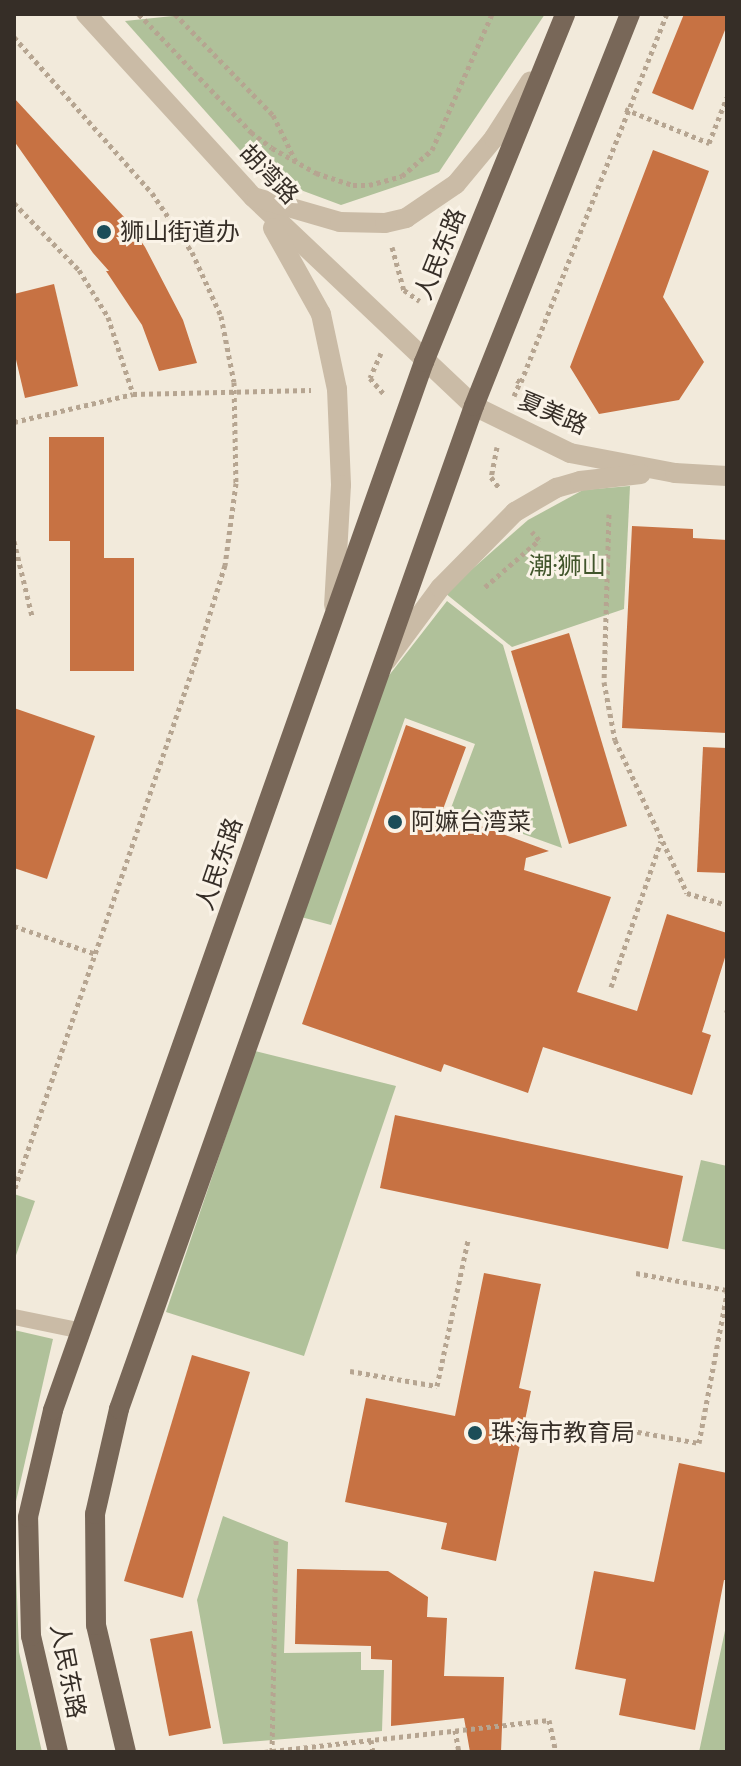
<!DOCTYPE html>
<meta charset="utf-8">
<style>
body{margin:0}
#map{position:relative;width:741px;height:1766px;overflow:hidden;background:#f2eadb;font-family:Poppins,"Noto Sans SC",sans-serif}
div>[style]{position:absolute}
[style*='--x']{left:calc(var(--x)*1px);top:calc(var(--y)*1px);width:calc(var(--w)*1px);rotate:calc(var(--a)*1deg)}
.green>*{inset:0;background:#b0c19a}
.building>*{inset:0;background:#c77243}
.path>*{height:5px;margin-top:-2.5px;transform-origin:0;background:repeating-linear-gradient(90deg,#b6a591 0 4px,transparent 0 8px)}
.service>*{height:16px;margin:-8px;padding:0 8px;transform-origin:8px;border-radius:8px;background:#cabba6}
.tertiary>*{height:20px;margin:-10px;padding:0 10px;transform-origin:10px;border-radius:10px;background:#cabba6}
.primary>*{height:20px;margin:-10px;padding:0 10px;transform-origin:10px;border-radius:10px;background:#786758}
.dots>*{width:22px;height:22px;translate:-50% -50%;box-sizing:border-box;border:4px solid #faf3e7;border-radius:50%}
span{translate:-50% -50%;white-space:nowrap;text-align:center;line-height:1.15;-webkit-text-stroke:6px #faf3e7;paint-order:stroke}
.street-label{font-size:24px;color:#362e27}
.poi-label{font-size:24px;color:#362e27}
.left{translate:0 -50%;text-align:left}
.park-label{font-size:24px;color:#41552b}
.frame{position:absolute;inset:0;border:16px solid #362e27;pointer-events:none}
</style>
<div id="map">
<div class="green">
<div style="clip-path:polygon(192px 14px,545px 14px,439px 172px,341px 205px,263px 176px,125px 21px)"></div>
<div style="clip-path:polygon(630px 486px,624px 609px,512px 647px,445px 593px,528px 520px,583px 490px)"></div>
<div style="clip-path:polygon(447px 601px,503px 645px,562px 848px,451px 808px,475px 744px,405px 718px,331px 925px,301px 917px,387px 678px)"></div>
<div style="clip-path:polygon(255px 1051px,396px 1086px,304px 1356px,166px 1312px)"></div>
<div style="clip-path:polygon(701px 1160px,727px 1166px,727px 1250px,682px 1241px)"></div>
<div style="clip-path:polygon(14px 1194px,35px 1201px,14px 1261px)"></div>
<div style="clip-path:polygon(14px 1330px,53px 1339px,14px 1510px)"></div>
<div style="clip-path:polygon(14px 1513px,19px 1652px,42px 1752px,14px 1752px)"></div>
<div style="clip-path:polygon(223px 1516px,288px 1542px,284px 1653px,361px 1652px,361px 1670px,384px 1670px,382px 1731px,223px 1744px,197px 1600px)"></div>
<div style="clip-path:polygon(726px 1626px,727px 1752px,699px 1752px)"></div>
</div>
<div class="building">
<div style="clip-path:polygon(684px 14px,727px 14px,727px 25px,693px 110px,652px 93px)"></div>
<div style="clip-path:polygon(14px 98px,125px 218px,145px 247px,183px 320px,197px 363px,159px 371px,142px 325px,106px 271px,109px 271px,93px 253px,14px 141px)"></div>
<div style="clip-path:polygon(653px 150px,709px 171px,663px 297px,704px 362px,679px 400px,599px 414px,570px 367px)"></div>
<div style="clip-path:polygon(54px 284px,78px 386px,25px 398px,14px 351px,14px 294px)"></div>
<div style="clip-path:polygon(49px 437px,104px 437px,104px 558px,134px 558px,134px 671px,70px 671px,70px 541px,49px 541px)"></div>
<div style="clip-path:polygon(632px 526px,693px 529px,693px 538px,727px 540px,727px 733px,622px 728px)"></div>
<div style="clip-path:polygon(569px 633px,627px 826px,569px 844px,511px 651px)"></div>
<div style="clip-path:polygon(14px 708px,95px 736px,47px 879px,14px 868px)"></div>
<div style="clip-path:polygon(406px 725px,466px 747px,442px 812px,549px 851px,526px 858px,524px 870px,611px 897px,577px 992px,637px 1011px,667px 914px,727px 933px,727px 951px,702px 1032px,711px 1035px,692px 1095px,543px 1047px,528px 1093px,444px 1064px,441px 1072px,302px 1024px)"></div>
<div style="clip-path:polygon(703px 747px,727px 748px,727px 873px,697px 872px)"></div>
<div style="clip-path:polygon(395px 1115px,683px 1176px,668px 1249px,380px 1188px)"></div>
<div style="clip-path:polygon(484px 1273px,541px 1284px,519px 1388px,531px 1391px,496px 1561px,441px 1549px,447px 1523px,345px 1502px,366px 1398px,455px 1416px)"></div>
<div style="clip-path:polygon(192px 1355px,250px 1372px,183px 1598px,124px 1581px)"></div>
<div style="clip-path:polygon(679px 1463px,727px 1473px,727px 1580px,724px 1580px,695px 1730px,619px 1715px,626px 1679px,575px 1669px,594px 1571px,654px 1582px)"></div>
<div style="clip-path:polygon(297px 1569px,388px 1571px,428px 1597px,427px 1617px,447px 1618px,444px 1676px,504px 1677px,501px 1752px,470px 1752px,464px 1718px,391px 1726px,392px 1660px,371px 1659px,371px 1646px,295px 1644px)"></div>
<div style="clip-path:polygon(192px 1631px,211px 1728px,169px 1736px,150px 1639px)"></div>
</div>
<div class="path">
<div style="--x:139;--y:14;--w:163;--a:46.5"></div>
<div style="--x:251;--y:132;--w:26;--a:37"></div>
<div style="--x:272;--y:148;--w:51;--a:29.6"></div>
<div style="--x:316;--y:173;--w:39;--a:18"></div>
<div style="--x:353;--y:185;--w:16;--a:0"></div>
<div style="--x:369;--y:185;--w:34;--a:-15"></div>
<div style="--x:402;--y:176;--w:40;--a:-41"></div>
<div style="--x:432;--y:150;--w:149;--a:-66.2"></div>
<div style="--x:175;--y:14;--w:141;--a:45.9"></div>
<div style="--x:273;--y:115;--w:52;--a:63.9"></div>
<div style="--x:14;--y:37;--w:208;--a:48.5"></div>
<div style="--x:152;--y:193;--w:71;--a:55.9"></div>
<div style="--x:192;--y:252;--w:70;--a:65.6"></div>
<div style="--x:221;--y:316;--w:67;--a:78.9"></div>
<div style="--x:234;--y:382;--w:101;--a:88.9"></div>
<div style="--x:236;--y:483;--w:83;--a:97.6"></div>
<div style="--x:225;--y:565;--w:102;--a:107.2"></div>
<div style="--x:195;--y:662;--w:559;--a:108.89"></div>
<div style="--x:625;--y:109;--w:91;--a:22"></div>
<div style="--x:709;--y:143;--w:49;--a:-68.6"></div>
<div style="--x:14;--y:203;--w:93;--a:45.9"></div>
<div style="--x:79;--y:270;--w:55;--a:58.3"></div>
<div style="--x:108;--y:317;--w:81;--a:72"></div>
<div style="--x:392;--y:247;--w:46;--a:74.7"></div>
<div style="--x:404;--y:290;--w:19;--a:35"></div>
<div style="--x:381;--y:353;--w:27;--a:114"></div>
<div style="--x:370;--y:378;--w:23;--a:49"></div>
<div style="--x:521;--y:382;--w:396;--a:-68.4"></div>
<div style="--x:514;--y:396;--w:15;--a:-67"></div>
<div style="--x:520;--y:382;--w:7;--a:-146"></div>
<div style="--x:14;--y:422;--w:122;--a:-13.2"></div>
<div style="--x:133;--y:394;--w:178;--a:-1.3"></div>
<div style="--x:497;--y:447;--w:31;--a:101"></div>
<div style="--x:491;--y:477;--w:15;--a:53"></div>
<div style="--x:609;--y:514;--w:168;--a:91.7"></div>
<div style="--x:604;--y:682;--w:59;--a:79.3"></div>
<div style="--x:615;--y:740;--w:169;--a:64.8"></div>
<div style="--x:687;--y:893;--w:42;--a:16.7"></div>
<div style="--x:14;--y:541;--w:77;--a:76.5"></div>
<div style="--x:485;--y:587;--w:72;--a:-41"></div>
<div style="--x:539;--y:540;--w:11;--a:-131"></div>
<div style="--x:14;--y:926;--w:87;--a:18.9"></div>
<div style="--x:611;--y:987;--w:154;--a:-71.1"></div>
<div style="--x:727;--y:1010;--w:2;--a:90"></div>
<div style="--x:636;--y:1273;--w:93;--a:10.6"></div>
<div style="--x:350;--y:1371;--w:88;--a:9.8"></div>
<div style="--x:437;--y:1386;--w:149;--a:-78"></div>
<div style="--x:606;--y:1426;--w:95;--a:10.4"></div>
<div style="--x:699;--y:1443;--w:153;--a:-79.4"></div>
<div style="--x:455;--y:1730;--w:22;--a:80"></div>
<div style="--x:371;--y:1740;--w:12;--a:81"></div>
<div style="--x:264;--y:1752;--w:287;--a:-6.4"></div>
<div style="--x:549;--y:1720;--w:33;--a:78"></div>
<div style="--x:272;--y:1752;--w:215;--a:-88.9"></div>
</div>
<div class="service">
<div style="--x:14;--y:1317;--w:69;--a:11.6"></div>
</div>
<div class="tertiary">
<div style="--x:86;--y:14;--w:248;--a:47.6"></div>
<div style="--x:253;--y:197;--w:304;--a:43.4"></div>
<div style="--x:474;--y:406;--w:107;--a:26.1"></div>
<div style="--x:570;--y:453;--w:107;--a:10.8"></div>
<div style="--x:675;--y:473;--w:52;--a:3.3"></div>
<div style="--x:257;--y:198;--w:86;--a:16.1"></div>
<div style="--x:340;--y:222;--w:45;--a:1.3"></div>
<div style="--x:385;--y:223;--w:22;--a:-13"></div>
<div style="--x:406;--y:218;--w:60;--a:-34.2"></div>
<div style="--x:456;--y:184;--w:60;--a:-50.4"></div>
<div style="--x:494;--y:138;--w:67;--a:-57.3"></div>
<div style="--x:273;--y:228;--w:98;--a:60.8"></div>
<div style="--x:321;--y:314;--w:77;--a:78"></div>
<div style="--x:337;--y:389;--w:96;--a:87.6"></div>
<div style="--x:341;--y:485;--w:120;--a:93.3"></div>
<div style="--x:386;--y:661;--w:91;--a:-53.5"></div>
<div style="--x:440;--y:588;--w:107;--a:-45.4"></div>
<div style="--x:515;--y:512;--w:48;--a:-30.3"></div>
<div style="--x:556;--y:488;--w:25;--a:-16"></div>
<div style="--x:580;--y:481;--w:61;--a:-6.5"></div>
</div>
<div class="primary">
<div style="--x:58;--y:1752;--w:119;--a:-103.1"></div>
<div style="--x:31;--y:1636;--w:119;--a:-91.4"></div>
<div style="--x:28;--y:1517;--w:110;--a:-76.8"></div>
<div style="--x:53;--y:1410;--w:1112;--a:-70.51"></div>
<div style="--x:424;--y:362;--w:375;--a:-67.9"></div>
<div style="--x:126;--y:1752;--w:130;--a:-103.3"></div>
<div style="--x:96;--y:1625;--w:111;--a:-90.5"></div>
<div style="--x:95;--y:1514;--w:108;--a:-77.1"></div>
<div style="--x:119;--y:1409;--w:1064;--a:-70.51"></div>
<div style="--x:474;--y:406;--w:422;--a:-68.3"></div>
</div>
<div class="dots">
<div style="left:104px;top:232px;background:#1c4d58"></div>
<div style="left:395px;top:822px;background:#1c4d58"></div>
<div style="left:475px;top:1433px;background:#1c4d58"></div>
</div>
<div class="street-label">
<span style="left:269px;top:174px;rotate:46deg">胡湾路</span>
<span style="left:440px;top:254px;rotate:-68deg">人民东路</span>
<span style="left:553px;top:413px;rotate:23deg">夏美路</span>
<span style="left:219px;top:864px;rotate:-71deg">人民东路</span>
<span style="left:68px;top:1671px;rotate:79deg">人民东路</span>
</div>
<div class="poi-label">
<span class="left" style="left:120px;top:232px">狮山街道办</span>
<span class="left" style="left:411px;top:822px">阿嫲台湾菜</span>
<span class="left" style="left:491px;top:1433px">珠海市教育局</span>
</div>
<div class="park-label">
<span style="left:567px;top:566px">潮·狮山</span>
</div>
<div class="frame"></div>
</div>
